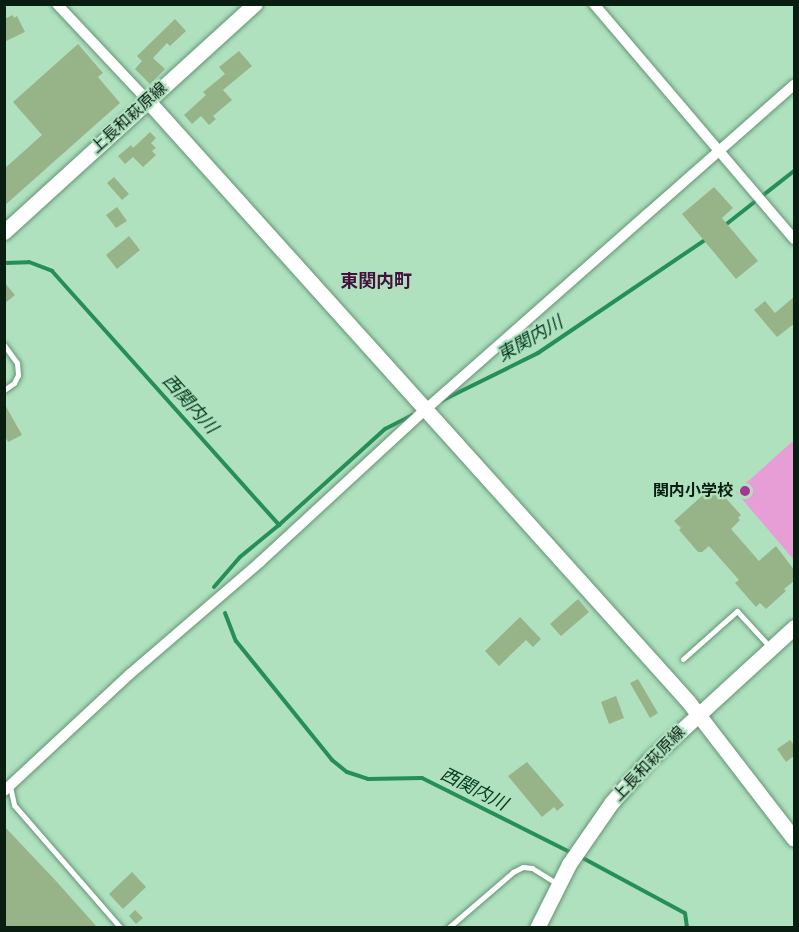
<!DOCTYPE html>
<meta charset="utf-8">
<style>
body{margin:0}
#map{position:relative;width:799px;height:932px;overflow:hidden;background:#afe1bf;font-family:Roboto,"Noto Sans JP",sans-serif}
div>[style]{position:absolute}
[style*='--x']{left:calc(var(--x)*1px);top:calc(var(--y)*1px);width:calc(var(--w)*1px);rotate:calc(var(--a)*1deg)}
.green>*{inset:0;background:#e79ed7}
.stream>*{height:4px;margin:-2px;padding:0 2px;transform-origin:2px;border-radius:2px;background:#268f57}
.building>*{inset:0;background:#97b488}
.roads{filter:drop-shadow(0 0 2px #649373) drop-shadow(0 0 2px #649373)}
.lane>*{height:5px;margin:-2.5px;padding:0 2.5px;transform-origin:2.5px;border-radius:2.5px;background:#fff}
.street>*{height:10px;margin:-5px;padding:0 5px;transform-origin:5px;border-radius:5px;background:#fff}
.secondary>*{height:15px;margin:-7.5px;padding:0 7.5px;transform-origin:7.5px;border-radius:7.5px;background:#fff}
.dots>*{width:16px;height:16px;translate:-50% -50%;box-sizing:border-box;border:3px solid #afe1bf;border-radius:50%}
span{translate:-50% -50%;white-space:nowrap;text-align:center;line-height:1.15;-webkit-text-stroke:4.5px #afe1bf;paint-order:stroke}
.street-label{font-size:16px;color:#0a1d11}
.poi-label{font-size:16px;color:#0a1d11;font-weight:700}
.right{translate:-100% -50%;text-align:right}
.neighbourhood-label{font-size:18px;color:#45103d;font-weight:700}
.water-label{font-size:18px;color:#00381b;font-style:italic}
.frame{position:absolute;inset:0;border:6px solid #0a1d11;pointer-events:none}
</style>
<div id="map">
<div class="green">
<div style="clip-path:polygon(794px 440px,794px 560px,736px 492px)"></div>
</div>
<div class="stream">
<div style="--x:724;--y:226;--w:89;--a:-38.2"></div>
<div style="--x:4;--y:263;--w:25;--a:-2"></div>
<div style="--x:29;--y:262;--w:25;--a:21"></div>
<div style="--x:52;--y:271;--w:341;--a:48.2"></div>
<div style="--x:441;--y:401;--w:108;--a:-26.3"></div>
<div style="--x:538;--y:353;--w:205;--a:-34.1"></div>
<div style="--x:214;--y:587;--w:40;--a:-49"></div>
<div style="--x:240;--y:557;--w:50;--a:-39.4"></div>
<div style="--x:279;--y:525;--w:143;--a:-42.2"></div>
<div style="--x:385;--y:429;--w:31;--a:-27"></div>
<div style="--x:225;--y:613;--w:30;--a:69"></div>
<div style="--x:236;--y:641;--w:153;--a:51.1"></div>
<div style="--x:332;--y:760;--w:19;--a:39"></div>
<div style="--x:347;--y:772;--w:22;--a:18"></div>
<div style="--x:368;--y:779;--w:54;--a:-1.1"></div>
<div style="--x:422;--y:778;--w:168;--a:26.6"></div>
<div style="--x:579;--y:856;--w:120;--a:28.3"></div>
<div style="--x:685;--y:913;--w:15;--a:82"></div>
</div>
<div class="building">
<div style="clip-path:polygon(13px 15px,14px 18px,17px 16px,25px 32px,4px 42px,4px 19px)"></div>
<div style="clip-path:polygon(175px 19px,186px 31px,170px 46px,167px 43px,153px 58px,165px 69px,150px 84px,135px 69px,142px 61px,137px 56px)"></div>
<div style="clip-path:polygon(78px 44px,103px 73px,98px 77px,120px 103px,4px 206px,4px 169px,42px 135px,13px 102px)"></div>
<div style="clip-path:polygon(239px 51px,252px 66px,223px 90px,232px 100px,213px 116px,216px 119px,209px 125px,201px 116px,192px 124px,184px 115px,206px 95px,203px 92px,225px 74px,219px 67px)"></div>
<div style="clip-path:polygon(150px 132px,156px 138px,151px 143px,156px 148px,152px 151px,156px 155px,143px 167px,133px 157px,125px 164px,118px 156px,131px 145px,133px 148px)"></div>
<div style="clip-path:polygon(114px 177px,129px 194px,122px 200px,107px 183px)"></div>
<div style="clip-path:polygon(714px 187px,733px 208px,722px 218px,758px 261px,736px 279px,682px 214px)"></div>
<div style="clip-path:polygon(117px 207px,127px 221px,116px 228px,106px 215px)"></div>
<div style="clip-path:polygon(129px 236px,140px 250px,117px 269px,106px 255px)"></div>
<div style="clip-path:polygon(4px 282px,15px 295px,4px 304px)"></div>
<div style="clip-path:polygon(795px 296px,795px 323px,777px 337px,754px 310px,765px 301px,775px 313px)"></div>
<div style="clip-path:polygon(4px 403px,22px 435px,8px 442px,4px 435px)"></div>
<div style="clip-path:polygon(714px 485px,741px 515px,738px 518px,740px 520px,731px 529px,759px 561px,776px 546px,795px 571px,795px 580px,784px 589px,786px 591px,766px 609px,760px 603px,756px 607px,735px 583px,739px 580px,709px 546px,702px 552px,698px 552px,679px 530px,681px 528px,674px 521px)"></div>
<div style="clip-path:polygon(578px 599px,589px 612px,561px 636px,550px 624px)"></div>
<div style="clip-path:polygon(520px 617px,541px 639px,533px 647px,526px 640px,499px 666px,485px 651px)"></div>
<div style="clip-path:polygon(638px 679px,658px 713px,650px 718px,630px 683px)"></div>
<div style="clip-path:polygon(616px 696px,624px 718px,609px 724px,601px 702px)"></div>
<div style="clip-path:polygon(790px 740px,795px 746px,795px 755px,786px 762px,777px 749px)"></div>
<div style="clip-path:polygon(527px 762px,564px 805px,557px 811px,554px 807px,542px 817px,508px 776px)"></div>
<div style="clip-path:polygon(4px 826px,56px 881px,97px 927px,4px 927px)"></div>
<div style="clip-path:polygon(132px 872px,146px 887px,123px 909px,109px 894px)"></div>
<div style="clip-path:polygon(135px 910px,143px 918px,136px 924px,129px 916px)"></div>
</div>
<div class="roads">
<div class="lane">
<div style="--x:4;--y:345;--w:22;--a:54"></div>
<div style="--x:17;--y:363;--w:12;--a:85"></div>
<div style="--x:18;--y:375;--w:9;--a:117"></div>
<div style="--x:14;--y:383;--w:12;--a:145"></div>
<div style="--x:683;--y:659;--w:72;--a:-41.6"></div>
<div style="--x:737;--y:611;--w:49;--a:47.5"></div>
<div style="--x:10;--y:786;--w:19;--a:78"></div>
<div style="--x:14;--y:805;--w:163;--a:49"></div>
<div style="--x:448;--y:928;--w:86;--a:-40.7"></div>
<div style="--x:513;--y:872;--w:11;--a:-27"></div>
<div style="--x:523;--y:867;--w:9;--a:6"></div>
<div style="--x:532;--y:868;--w:31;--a:32"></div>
</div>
<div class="street">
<div style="--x:57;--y:4;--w:133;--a:46.8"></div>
<div style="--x:594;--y:4;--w:309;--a:49.6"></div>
<div style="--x:4;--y:791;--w:172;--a:-42.9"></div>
<div style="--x:130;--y:674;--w:172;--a:-40.7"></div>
<div style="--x:260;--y:562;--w:224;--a:-42.7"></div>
<div style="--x:425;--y:410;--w:492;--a:-41.4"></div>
</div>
<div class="secondary">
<div style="--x:148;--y:101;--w:806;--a:48.02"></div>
<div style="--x:687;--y:700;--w:175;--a:52.4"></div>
<div style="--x:4;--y:232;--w:339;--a:-42.3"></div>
<div style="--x:537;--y:928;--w:72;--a:-63.4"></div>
<div style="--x:569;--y:864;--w:75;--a:-55.3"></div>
<div style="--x:612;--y:802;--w:56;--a:-48.6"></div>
<div style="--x:649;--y:760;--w:197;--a:-42.5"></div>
</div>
</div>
<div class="dots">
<div style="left:745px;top:491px;background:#a53693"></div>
</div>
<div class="street-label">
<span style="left:129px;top:118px;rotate:-42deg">上長和萩原線</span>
<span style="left:649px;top:764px;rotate:-46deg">上長和萩原線</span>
</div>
<div class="poi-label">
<span class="right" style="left:733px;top:491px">関内小学校</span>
</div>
<div class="neighbourhood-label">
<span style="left:376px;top:281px">東関内町</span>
</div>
<div class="water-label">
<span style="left:530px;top:339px;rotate:-30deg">東関内川</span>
<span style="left:190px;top:404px;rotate:48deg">西関内川</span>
<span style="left:474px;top:789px;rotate:27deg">西関内川</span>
</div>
<div class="frame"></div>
</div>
